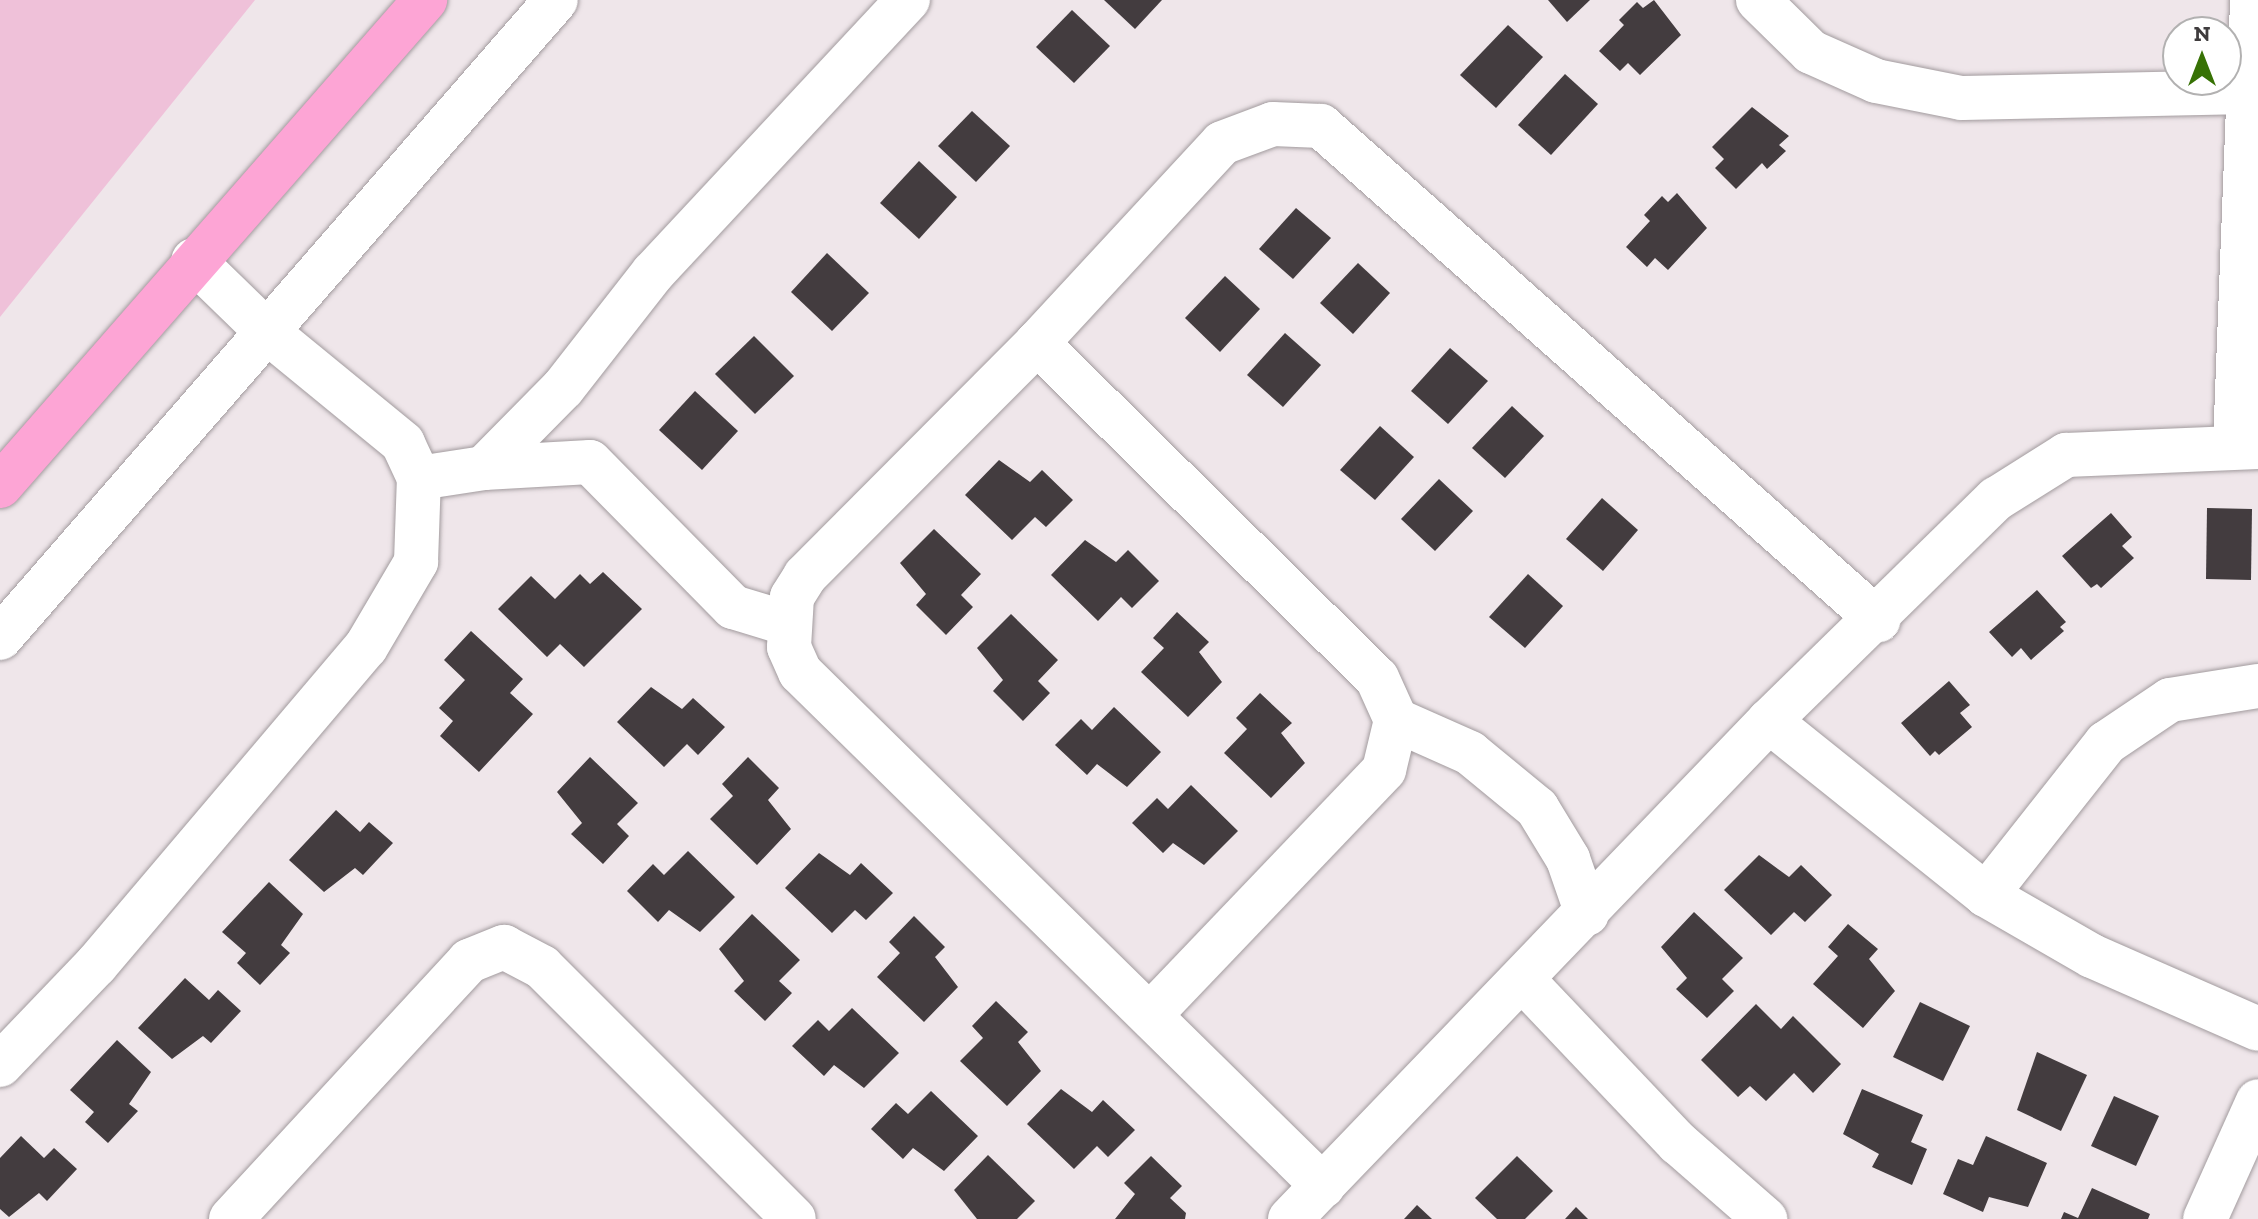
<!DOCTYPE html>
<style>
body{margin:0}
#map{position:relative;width:2258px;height:1219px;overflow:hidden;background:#efe6ea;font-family:"Zilla Slab",serif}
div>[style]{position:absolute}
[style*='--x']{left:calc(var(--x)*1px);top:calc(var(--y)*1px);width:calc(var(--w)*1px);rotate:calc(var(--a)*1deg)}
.green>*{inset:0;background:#efc1d9}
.building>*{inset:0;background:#433c3f}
.roads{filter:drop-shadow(0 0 2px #a29b9e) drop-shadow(0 0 2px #a29b9e)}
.street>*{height:44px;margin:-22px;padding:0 22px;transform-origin:22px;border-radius:22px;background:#fff}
.highway>*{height:44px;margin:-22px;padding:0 22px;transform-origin:22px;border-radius:22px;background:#fda5d5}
span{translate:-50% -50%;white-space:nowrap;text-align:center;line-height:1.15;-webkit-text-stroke:8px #fff;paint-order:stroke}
.north{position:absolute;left:2162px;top:16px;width:80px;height:80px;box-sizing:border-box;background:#fff;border:2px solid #b2b1b1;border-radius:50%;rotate:0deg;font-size:22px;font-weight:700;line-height:32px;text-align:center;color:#3f3c3d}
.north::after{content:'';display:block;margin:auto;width:28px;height:36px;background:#377205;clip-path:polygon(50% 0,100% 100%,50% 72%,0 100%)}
</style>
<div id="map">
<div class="green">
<div style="clip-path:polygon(0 0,255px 0,0 317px)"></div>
</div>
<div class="building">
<div style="clip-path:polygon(1104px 0,1162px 0,1135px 29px)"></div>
<div style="clip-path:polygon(1548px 0,1590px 0,1567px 22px)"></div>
<div style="clip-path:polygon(1654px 0,1681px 35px,1640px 75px,1628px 63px,1620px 71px,1599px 51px,1624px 25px,1619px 20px,1637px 2px,1643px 8px)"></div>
<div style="clip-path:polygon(1072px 10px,1110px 46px,1074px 83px,1036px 47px)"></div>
<div style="clip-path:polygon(1508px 25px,1543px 57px,1496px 108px,1460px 75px)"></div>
<div style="clip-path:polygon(1565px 74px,1598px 104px,1551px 155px,1518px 125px)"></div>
<div style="clip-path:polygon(1752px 107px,1789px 136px,1779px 145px,1786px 151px,1767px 169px,1762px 163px,1736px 189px,1715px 168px,1724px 159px,1712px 147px)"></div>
<div style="clip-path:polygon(972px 111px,1010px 146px,976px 182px,938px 146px)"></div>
<div style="clip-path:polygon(919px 161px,957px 197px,919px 239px,880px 203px)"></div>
<div style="clip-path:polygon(1677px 193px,1707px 228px,1668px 270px,1655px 258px,1647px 267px,1626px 247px,1650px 221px,1644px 215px,1662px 196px,1668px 202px)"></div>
<div style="clip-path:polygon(1296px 208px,1331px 238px,1293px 279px,1259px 249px)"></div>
<div style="clip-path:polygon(827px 253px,869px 293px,832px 331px,791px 292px)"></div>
<div style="clip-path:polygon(1358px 263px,1390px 293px,1353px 334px,1320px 303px)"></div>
<div style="clip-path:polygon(1225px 276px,1260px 309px,1220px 352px,1185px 318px)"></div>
<div style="clip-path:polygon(1285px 333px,1321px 365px,1283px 407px,1247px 375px)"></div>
<div style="clip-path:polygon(754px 336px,794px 376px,755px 414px,715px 374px)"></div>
<div style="clip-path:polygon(1450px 348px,1488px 381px,1448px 424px,1411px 391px)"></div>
<div style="clip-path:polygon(695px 391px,738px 431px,702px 470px,659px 430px)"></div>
<div style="clip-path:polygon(1512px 406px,1544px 436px,1505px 478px,1472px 448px)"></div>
<div style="clip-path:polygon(1380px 426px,1414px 457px,1375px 500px,1340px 470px)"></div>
<div style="clip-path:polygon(999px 460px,1030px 482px,1042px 470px,1073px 500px,1046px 527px,1035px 517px,1012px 540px,965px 495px)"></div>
<div style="clip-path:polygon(1439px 479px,1473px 511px,1435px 551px,1401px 519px)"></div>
<div style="clip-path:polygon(1602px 498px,1638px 530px,1603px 571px,1566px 539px)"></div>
<div style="clip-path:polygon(2207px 508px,2252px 509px,2251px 580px,2206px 579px)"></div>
<div style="clip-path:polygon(2111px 513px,2132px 537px,2122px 546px,2134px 558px,2101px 588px,2097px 584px,2091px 588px,2062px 556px)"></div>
<div style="clip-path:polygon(934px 529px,981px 574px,961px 595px,973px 607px,946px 635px,916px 605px,926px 594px,900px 563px)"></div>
<div style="clip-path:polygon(1085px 540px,1116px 562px,1128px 550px,1159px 581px,1132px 608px,1121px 597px,1098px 621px,1051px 575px)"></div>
<div style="clip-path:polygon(603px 572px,642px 609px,584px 667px,560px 644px,547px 657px,498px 609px,531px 576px,555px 599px,580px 574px,590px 584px)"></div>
<div style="clip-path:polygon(1528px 574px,1563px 606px,1525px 648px,1489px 617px)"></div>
<div style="clip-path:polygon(2037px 590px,2066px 622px,2060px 627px,2064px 631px,2031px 660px,2021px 648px,2012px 657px,1989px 632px)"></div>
<div style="clip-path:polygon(1177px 612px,1209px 642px,1199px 652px,1222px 682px,1188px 717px,1141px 672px,1164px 648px,1153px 638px)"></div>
<div style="clip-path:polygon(1011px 614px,1058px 660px,1038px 681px,1050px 693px,1023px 721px,993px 691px,1003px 680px,977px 648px)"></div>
<div style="clip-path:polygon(471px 631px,523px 679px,510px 693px,533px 714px,479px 772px,440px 736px,453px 721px,439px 708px,465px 680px,444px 660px)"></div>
<div style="clip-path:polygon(1949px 681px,1970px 705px,1960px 713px,1972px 727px,1939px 755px,1935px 751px,1930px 756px,1901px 723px)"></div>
<div style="clip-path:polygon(651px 687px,682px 709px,693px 698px,725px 727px,698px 755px,687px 744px,664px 767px,617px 722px)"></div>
<div style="clip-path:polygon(1260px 693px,1292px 723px,1281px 733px,1305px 763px,1271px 798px,1224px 753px,1247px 729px,1236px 718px)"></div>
<div style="clip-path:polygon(1114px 707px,1161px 752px,1127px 787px,1097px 764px,1087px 775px,1055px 745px,1081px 719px,1092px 730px)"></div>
<div style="clip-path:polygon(590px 757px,638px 803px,617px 824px,629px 836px,603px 864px,571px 834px,582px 823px,557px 792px)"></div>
<div style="clip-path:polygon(748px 757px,779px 788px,768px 800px,791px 829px,757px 865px,710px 819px,733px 796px,722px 784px)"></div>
<div style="clip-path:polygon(1191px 785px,1238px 831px,1204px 865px,1173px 843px,1163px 853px,1132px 823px,1157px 798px,1168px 809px)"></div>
<div style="clip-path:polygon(336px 810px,360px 832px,369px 822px,393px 843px,363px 875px,355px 868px,324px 892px,289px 860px)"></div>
<div style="clip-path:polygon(688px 851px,735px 897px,700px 932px,669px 910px,658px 922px,627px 891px,653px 864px,664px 875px)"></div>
<div style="clip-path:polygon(819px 853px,850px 875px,861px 863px,893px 893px,866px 920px,855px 910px,832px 933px,785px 888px)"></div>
<div style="clip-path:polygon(1759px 855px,1789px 877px,1801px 865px,1832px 895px,1805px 922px,1794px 912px,1771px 935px,1724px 890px)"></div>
<div style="clip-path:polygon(269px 882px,303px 914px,281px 945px,290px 953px,260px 985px,237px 963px,246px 953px,222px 932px)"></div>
<div style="clip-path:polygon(1694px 912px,1743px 958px,1722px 979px,1734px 991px,1707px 1018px,1676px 989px,1687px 978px,1661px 947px)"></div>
<div style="clip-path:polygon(752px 914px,800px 960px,779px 981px,792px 993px,765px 1021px,734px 991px,744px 981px,719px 949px)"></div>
<div style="clip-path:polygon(914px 916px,945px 947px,935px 957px,958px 987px,924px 1022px,877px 977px,900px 953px,889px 942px)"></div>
<div style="clip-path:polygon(1848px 924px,1878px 949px,1869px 959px,1895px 991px,1863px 1028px,1813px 984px,1838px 956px,1828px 947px)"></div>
<div style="clip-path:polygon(185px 978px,209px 1000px,218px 990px,241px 1011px,211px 1043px,203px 1036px,172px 1059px,138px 1028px)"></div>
<div style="clip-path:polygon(996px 1001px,1028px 1032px,1018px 1042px,1041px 1071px,1007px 1106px,960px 1061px,983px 1038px,972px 1026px)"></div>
<div style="clip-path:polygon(1920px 1002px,1970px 1026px,1943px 1081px,1893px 1057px)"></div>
<div style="clip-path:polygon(1756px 1004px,1781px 1029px,1793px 1016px,1841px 1064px,1813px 1093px,1794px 1073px,1766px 1101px,1750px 1086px,1738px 1097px,1701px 1060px)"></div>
<div style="clip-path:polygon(852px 1008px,899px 1053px,864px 1088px,834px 1065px,824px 1076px,792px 1046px,818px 1020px,829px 1031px)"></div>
<div style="clip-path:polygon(117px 1040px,151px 1072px,129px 1104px,138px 1111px,108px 1143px,85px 1122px,94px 1112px,70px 1090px)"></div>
<div style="clip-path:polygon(2037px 1052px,2087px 1075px,2061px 1131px,2017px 1110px)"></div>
<div style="clip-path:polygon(1061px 1089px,1092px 1112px,1103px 1100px,1135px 1130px,1108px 1157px,1097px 1146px,1074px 1169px,1027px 1124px)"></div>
<div style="clip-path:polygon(1862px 1089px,1923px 1115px,1911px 1142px,1927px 1149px,1912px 1185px,1872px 1167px,1879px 1154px,1843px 1134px)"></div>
<div style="clip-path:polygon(931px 1091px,978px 1136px,944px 1171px,913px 1148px,903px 1159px,871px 1129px,896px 1103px,908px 1114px)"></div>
<div style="clip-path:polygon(2114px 1096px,2159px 1116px,2136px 1166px,2091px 1146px)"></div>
<div style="clip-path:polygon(21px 1136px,44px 1158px,54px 1148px,77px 1169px,47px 1201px,39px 1193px,9px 1217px,0 1209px,0 1158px)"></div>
<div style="clip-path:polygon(1986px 1136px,2047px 1163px,2028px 1207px,1989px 1197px,1983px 1212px,1943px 1194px,1958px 1159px,1973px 1165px)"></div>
<div style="clip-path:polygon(988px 1155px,1035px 1201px,1017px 1219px,977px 1219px,954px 1190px)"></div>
<div style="clip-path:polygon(1151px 1156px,1182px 1186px,1170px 1198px,1186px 1213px,1185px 1219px,1115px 1219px,1135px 1194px,1124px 1183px)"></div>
<div style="clip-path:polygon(1517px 1156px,1553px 1191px,1525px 1219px,1497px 1219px,1475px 1198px)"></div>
<div style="clip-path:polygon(2092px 1188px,2150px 1214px,2148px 1219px,2061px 1219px,2064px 1212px,2078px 1218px)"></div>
<div style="clip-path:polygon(1417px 1205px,1432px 1219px,1404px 1219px)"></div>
<div style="clip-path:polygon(1576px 1207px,1588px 1219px,1565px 1219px)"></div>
</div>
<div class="roads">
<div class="street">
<div style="--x:1758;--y:0;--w:74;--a:44.5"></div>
<div style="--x:1811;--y:52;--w:71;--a:24"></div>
<div style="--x:1876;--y:81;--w:87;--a:11.3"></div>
<div style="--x:1961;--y:98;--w:290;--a:-1.2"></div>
<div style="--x:1037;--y:343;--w:477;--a:44.6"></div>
<div style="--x:1377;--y:678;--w:46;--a:65.7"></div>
<div style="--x:1396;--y:720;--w:51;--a:103.5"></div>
<div style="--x:1384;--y:770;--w:337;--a:133.7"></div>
<div style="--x:2235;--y:445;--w:445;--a:-87.8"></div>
<div style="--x:484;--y:468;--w:112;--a:-45.4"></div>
<div style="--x:563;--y:388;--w:146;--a:-52"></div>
<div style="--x:653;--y:273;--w:374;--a:-47"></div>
<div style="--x:419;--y:478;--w:66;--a:-8.7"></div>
<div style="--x:484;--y:468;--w:106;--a:-3.2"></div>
<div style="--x:590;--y:462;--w:204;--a:45.4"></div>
<div style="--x:733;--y:607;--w:59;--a:16.9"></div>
<div style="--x:0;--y:638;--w:846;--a:-48.93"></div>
<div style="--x:1396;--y:720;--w:81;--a:24"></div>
<div style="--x:1470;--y:753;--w:87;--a:39.4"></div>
<div style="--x:1537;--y:808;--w:60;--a:58.7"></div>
<div style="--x:1568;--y:859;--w:58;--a:70.9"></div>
<div style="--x:1769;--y:721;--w:278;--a:38.7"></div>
<div style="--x:1986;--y:895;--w:122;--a:29.9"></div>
<div style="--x:2092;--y:956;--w:181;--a:23.7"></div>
<div style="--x:1986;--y:895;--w:194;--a:-51.7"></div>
<div style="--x:2106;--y:743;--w:77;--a:-33.9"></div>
<div style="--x:2170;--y:700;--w:89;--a:-9"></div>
<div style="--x:1524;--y:981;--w:224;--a:46.5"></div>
<div style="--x:1678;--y:1143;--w:116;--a:41.1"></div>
<div style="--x:0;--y:1065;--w:139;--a:-46.2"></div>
<div style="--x:96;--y:965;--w:417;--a:-49.7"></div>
<div style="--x:366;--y:647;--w:99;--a:-59.5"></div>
<div style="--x:416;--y:562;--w:84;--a:-88"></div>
<div style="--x:419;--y:478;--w:38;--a:-115"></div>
<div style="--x:403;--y:443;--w:178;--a:-140.7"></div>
<div style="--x:265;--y:330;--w:100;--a:-135.8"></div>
<div style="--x:1323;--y:1186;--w:733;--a:-135.5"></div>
<div style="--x:800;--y:672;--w:27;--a:-114"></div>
<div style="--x:789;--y:647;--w:50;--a:-86.6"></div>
<div style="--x:792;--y:597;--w:25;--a:-58"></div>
<div style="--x:805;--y:576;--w:329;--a:-45.1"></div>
<div style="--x:1037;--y:343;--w:272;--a:-47.2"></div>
<div style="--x:1222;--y:143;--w:54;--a:-20.4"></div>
<div style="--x:1273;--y:124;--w:48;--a:2.4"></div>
<div style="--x:1321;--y:126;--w:745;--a:41.57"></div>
<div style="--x:231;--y:1219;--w:351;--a:-47.3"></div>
<div style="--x:469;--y:961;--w:38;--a:-22"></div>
<div style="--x:504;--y:947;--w:43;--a:27.8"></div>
<div style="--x:542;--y:967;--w:356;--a:45"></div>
<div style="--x:1290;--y:1219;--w:691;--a:-46.11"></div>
<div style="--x:1769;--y:721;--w:318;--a:-44.4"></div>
<div style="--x:1996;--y:499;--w:83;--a:-32.2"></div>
<div style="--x:2066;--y:455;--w:192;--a:-2.4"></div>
<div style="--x:2205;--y:1219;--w:129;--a:-65.8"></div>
</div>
<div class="highway">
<div style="--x:0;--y:486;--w:646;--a:-48.83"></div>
</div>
</div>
<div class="north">N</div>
</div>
